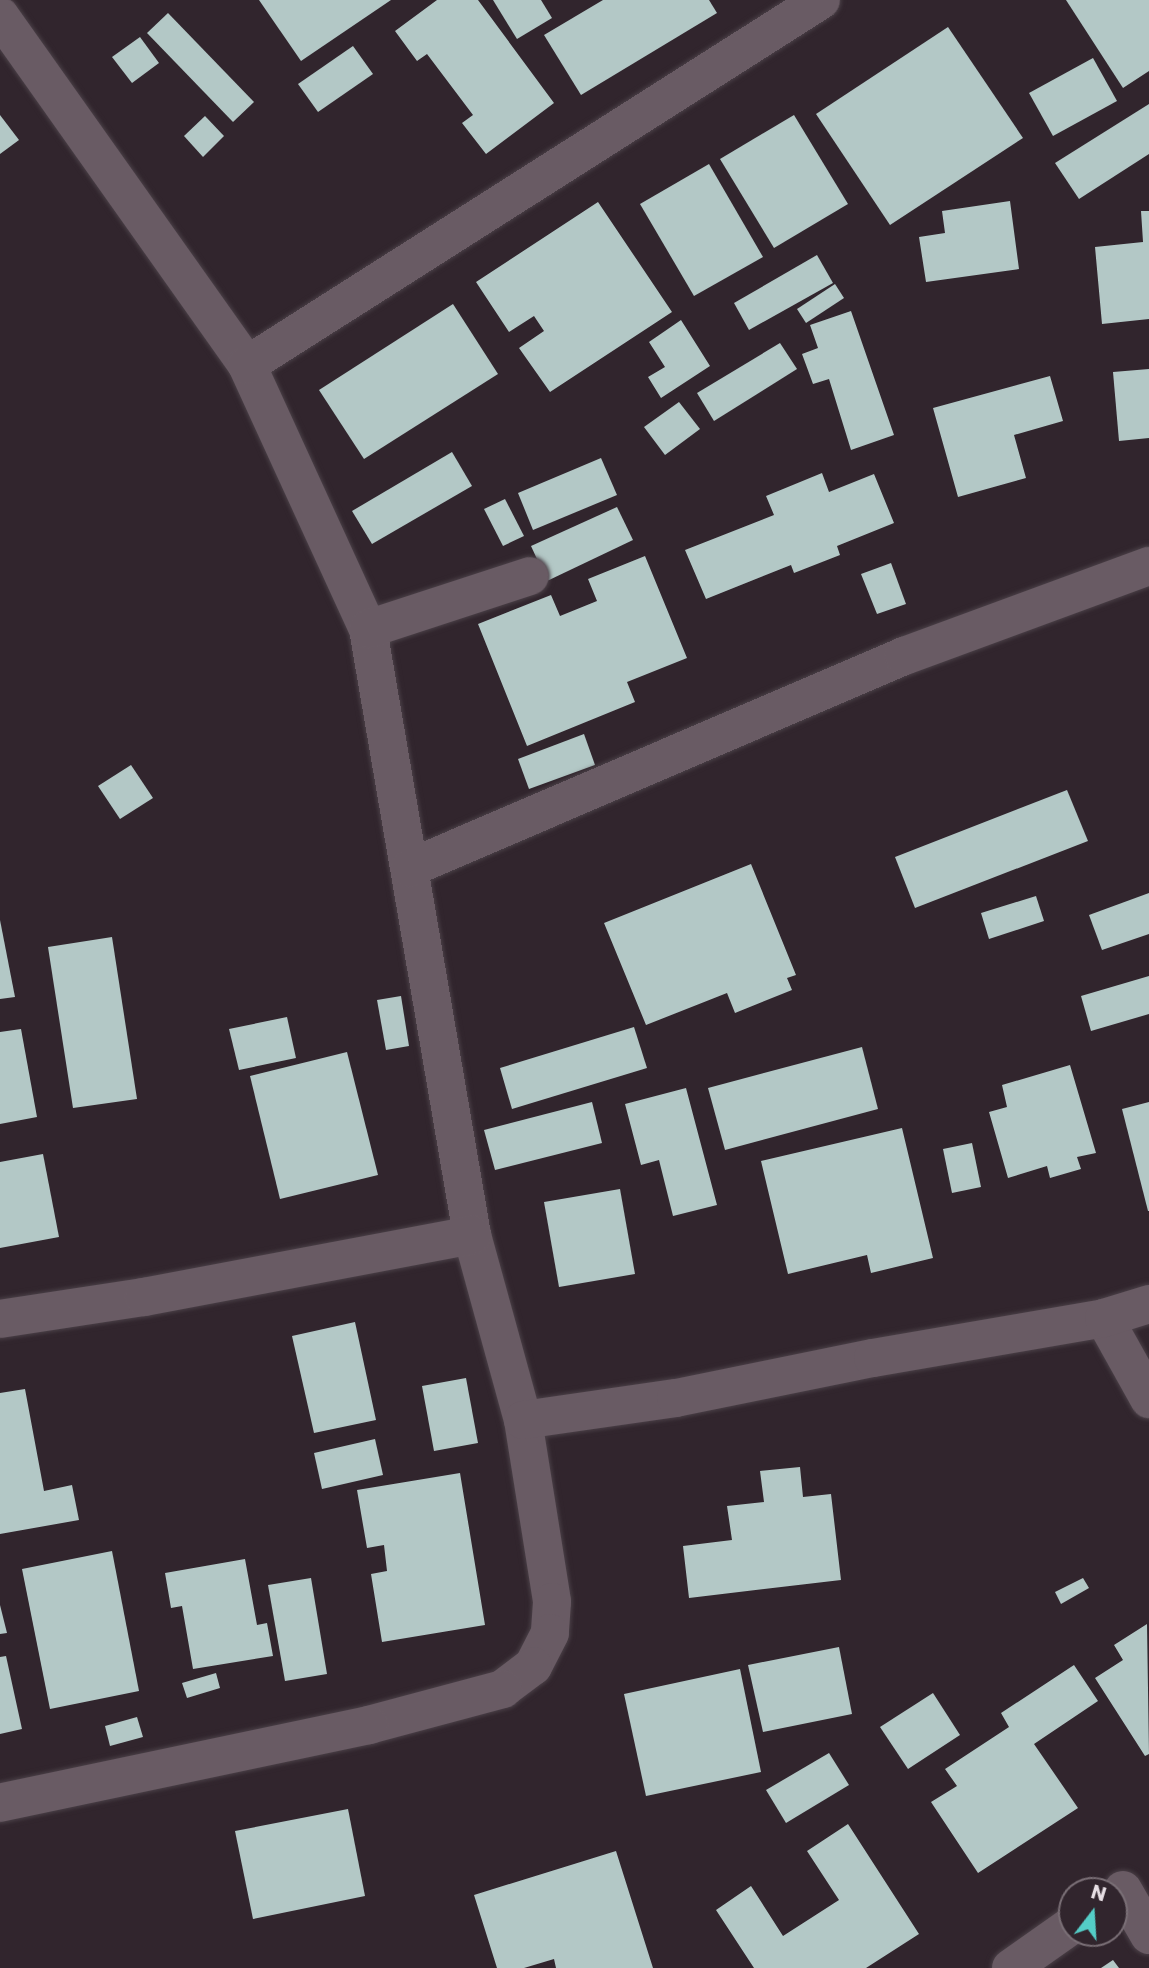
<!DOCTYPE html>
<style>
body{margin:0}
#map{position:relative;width:1149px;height:1968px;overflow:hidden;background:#31252d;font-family:Poppins,sans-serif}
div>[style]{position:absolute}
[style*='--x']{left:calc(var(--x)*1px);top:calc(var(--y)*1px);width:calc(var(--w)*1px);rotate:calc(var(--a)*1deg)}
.building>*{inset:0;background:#b3c8c6}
.roads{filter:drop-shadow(0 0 2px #4a4047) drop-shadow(0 0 2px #4a4047)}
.minor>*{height:38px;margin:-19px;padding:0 19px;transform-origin:19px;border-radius:19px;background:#695b64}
span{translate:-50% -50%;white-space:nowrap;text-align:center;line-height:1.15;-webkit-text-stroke:7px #31252d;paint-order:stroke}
.north{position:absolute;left:1058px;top:1877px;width:70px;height:70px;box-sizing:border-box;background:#31252d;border:2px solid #7a6f76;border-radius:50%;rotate:17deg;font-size:19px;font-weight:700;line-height:28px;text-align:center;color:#e7dfe4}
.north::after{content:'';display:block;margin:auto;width:24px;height:32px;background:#54cdc7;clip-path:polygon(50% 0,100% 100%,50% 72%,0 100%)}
</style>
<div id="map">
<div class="building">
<div style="clip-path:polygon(259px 0,391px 0,301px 61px)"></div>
<div style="clip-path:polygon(437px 0,478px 0,554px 103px,486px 154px,462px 123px,473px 115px,427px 54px,417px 61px,395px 31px)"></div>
<div style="clip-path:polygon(493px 0,541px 0,552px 18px,517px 39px)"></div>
<div style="clip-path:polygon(603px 0,709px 0,717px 13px,581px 95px,544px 35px)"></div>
<div style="clip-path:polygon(1066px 0,1149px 0,1149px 71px,1123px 88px)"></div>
<div style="clip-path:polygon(168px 13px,254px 102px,233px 122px,147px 33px)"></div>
<div style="clip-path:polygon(948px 27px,1023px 138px,890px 225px,816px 114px)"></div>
<div style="clip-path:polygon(140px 37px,159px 63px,132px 83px,112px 57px)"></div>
<div style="clip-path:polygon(353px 46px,373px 74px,318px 112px,298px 84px)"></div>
<div style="clip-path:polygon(1093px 58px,1117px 101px,1053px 136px,1029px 93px)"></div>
<div style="clip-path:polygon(1149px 104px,1149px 154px,1079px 199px,1055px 163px)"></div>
<div style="clip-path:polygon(0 115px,19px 140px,0 154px)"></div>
<div style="clip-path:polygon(794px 115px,848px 204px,774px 248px,720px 159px)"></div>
<div style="clip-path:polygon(205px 116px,224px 136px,203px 157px,184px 136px)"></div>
<div style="clip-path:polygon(709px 164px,763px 257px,694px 296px,640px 204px)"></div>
<div style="clip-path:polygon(1010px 201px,1019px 269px,926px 282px,919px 237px,945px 233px,942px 211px)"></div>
<div style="clip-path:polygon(598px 202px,672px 312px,550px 392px,519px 348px,544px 331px,534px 316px,509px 332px,476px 282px)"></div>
<div style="clip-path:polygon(1141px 211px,1149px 211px,1149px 319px,1102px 324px,1095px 247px,1143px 242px)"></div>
<div style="clip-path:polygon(817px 255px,833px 283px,749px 330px,734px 303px)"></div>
<div style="clip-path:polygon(835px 284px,844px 298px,806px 323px,797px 309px)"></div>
<div style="clip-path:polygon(453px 304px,498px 374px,364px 459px,319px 390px)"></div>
<div style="clip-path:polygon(851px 311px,894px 435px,851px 450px,829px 379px,813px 384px,802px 354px,818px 348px,810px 325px)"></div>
<div style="clip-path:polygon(681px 320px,710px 366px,661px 398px,648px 377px,665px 367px,649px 342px)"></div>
<div style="clip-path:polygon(780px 343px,797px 369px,714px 421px,697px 393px)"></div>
<div style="clip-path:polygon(1149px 369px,1149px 438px,1119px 441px,1113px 372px)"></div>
<div style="clip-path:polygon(1050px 376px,1063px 421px,1014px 435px,1026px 478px,958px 497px,933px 408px)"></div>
<div style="clip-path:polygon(679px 402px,700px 429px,665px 455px,644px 427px)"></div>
<div style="clip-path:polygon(452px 452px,472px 486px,372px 544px,352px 511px)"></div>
<div style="clip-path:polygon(601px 458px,617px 495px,533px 530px,518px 493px)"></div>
<div style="clip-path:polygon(822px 473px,829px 492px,874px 474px,894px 523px,837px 546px,840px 555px,794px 573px,791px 565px,706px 599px,685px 550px,774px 515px,766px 496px)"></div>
<div style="clip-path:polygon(505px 499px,524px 536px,503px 546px,484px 509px)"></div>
<div style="clip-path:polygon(617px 507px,633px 540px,547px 581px,531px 546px)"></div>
<div style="clip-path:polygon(645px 556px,687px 658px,627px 682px,635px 702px,527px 746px,478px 624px,551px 595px,560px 616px,597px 601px,588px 579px)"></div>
<div style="clip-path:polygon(891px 563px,906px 604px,877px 614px,861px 574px)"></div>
<div style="clip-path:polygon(584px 734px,595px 765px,529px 789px,518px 759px)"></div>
<div style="clip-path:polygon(131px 765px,153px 798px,120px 819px,98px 786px)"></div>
<div style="clip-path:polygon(1067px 790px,1088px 841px,915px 908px,895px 857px)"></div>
<div style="clip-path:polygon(751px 864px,796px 975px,787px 978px,792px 990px,735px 1013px,727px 993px,646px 1025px,604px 923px)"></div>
<div style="clip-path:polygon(1149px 893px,1149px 934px,1102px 950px,1089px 915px)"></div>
<div style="clip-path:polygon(1036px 896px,1044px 921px,989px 939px,981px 913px)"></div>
<div style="clip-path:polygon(0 920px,15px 997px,0 999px)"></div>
<div style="clip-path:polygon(112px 937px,137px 1099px,73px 1108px,48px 947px)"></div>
<div style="clip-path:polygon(1149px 976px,1149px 1014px,1091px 1031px,1081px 996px)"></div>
<div style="clip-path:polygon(401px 996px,409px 1046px,386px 1050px,377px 1000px)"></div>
<div style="clip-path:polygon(287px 1017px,296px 1058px,239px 1070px,229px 1029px)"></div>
<div style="clip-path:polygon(634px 1027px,647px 1068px,512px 1109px,500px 1068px)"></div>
<div style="clip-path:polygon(21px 1029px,37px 1117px,0 1124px,0 1032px)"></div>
<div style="clip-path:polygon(862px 1047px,878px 1109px,725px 1150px,708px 1088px)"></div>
<div style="clip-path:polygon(347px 1052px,378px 1175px,280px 1199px,250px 1076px)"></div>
<div style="clip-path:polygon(1070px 1065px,1096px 1153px,1077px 1157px,1081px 1169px,1050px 1178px,1047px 1166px,1008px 1178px,989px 1112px,1007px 1107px,1002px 1085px)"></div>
<div style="clip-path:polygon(686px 1088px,717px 1205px,673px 1216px,659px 1160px,641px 1165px,625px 1104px)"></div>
<div style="clip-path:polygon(592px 1102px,602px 1143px,495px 1170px,484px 1130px)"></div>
<div style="clip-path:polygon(1149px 1102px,1149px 1211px,1148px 1211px,1122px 1109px)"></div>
<div style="clip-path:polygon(902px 1128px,933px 1258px,871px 1273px,867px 1255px,788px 1274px,761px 1161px)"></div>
<div style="clip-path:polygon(972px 1143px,981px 1187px,952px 1193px,943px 1149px)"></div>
<div style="clip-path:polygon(43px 1154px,59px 1237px,0 1248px,0 1162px)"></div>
<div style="clip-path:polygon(620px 1189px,635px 1274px,559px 1287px,544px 1202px)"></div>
<div style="clip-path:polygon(355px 1322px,376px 1420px,314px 1433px,292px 1336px)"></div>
<div style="clip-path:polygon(466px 1378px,478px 1443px,434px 1451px,422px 1386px)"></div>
<div style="clip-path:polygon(25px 1389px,44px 1491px,72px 1485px,79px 1520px,0 1534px,0 1393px)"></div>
<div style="clip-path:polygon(375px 1439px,383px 1475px,322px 1489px,314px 1453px)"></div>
<div style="clip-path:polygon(800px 1467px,803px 1497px,831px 1494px,841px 1580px,689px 1598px,683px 1546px,732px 1540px,727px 1506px,764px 1502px,760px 1471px)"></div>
<div style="clip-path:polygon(460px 1473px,485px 1625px,382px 1642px,371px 1574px,387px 1571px,384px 1545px,367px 1548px,357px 1490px)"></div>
<div style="clip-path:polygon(112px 1551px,139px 1691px,50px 1709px,22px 1569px)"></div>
<div style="clip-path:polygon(245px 1559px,257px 1625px,267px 1623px,273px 1656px,193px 1669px,182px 1606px,171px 1608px,165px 1573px)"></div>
<div style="clip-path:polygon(311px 1578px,327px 1674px,285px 1681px,268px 1585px)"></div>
<div style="clip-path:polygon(1083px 1578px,1089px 1588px,1061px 1604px,1055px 1592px)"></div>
<div style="clip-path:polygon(0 1605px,7px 1633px,0 1634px)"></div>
<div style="clip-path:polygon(1147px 1624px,1149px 1754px,1145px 1756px,1095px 1678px,1123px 1660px,1114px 1645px)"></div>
<div style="clip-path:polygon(839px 1647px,852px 1714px,763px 1732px,748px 1665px)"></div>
<div style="clip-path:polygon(6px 1656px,22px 1729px,0 1734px,0 1657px)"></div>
<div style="clip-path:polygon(1074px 1665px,1098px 1701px,1034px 1744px,1078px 1808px,978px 1873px,931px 1802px,957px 1786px,945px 1769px,1009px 1727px,1001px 1713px)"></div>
<div style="clip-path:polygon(740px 1669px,761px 1772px,646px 1796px,624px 1694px)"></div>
<div style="clip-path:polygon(216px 1673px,220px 1688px,187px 1698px,182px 1683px)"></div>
<div style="clip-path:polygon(933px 1693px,960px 1735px,908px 1769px,880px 1727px)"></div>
<div style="clip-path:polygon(137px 1717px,143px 1737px,110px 1746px,105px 1726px)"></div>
<div style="clip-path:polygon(829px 1753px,849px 1785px,786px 1823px,766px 1790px)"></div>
<div style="clip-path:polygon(348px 1809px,365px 1896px,253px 1919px,235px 1831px)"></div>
<div style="clip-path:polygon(848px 1824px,919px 1934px,866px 1968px,754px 1968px,716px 1910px,751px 1886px,783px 1936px,839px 1900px,807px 1851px)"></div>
<div style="clip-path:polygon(616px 1851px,653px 1968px,556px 1968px,554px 1959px,524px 1968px,497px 1968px,474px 1895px)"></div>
<div style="clip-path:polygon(1113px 1960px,1119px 1968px,1101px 1968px)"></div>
</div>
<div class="roads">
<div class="minor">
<div style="--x:0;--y:16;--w:428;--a:54.7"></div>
<div style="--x:247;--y:365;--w:290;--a:65.4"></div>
<div style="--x:368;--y:629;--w:615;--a:80.26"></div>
<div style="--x:472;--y:1235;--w:192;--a:74.6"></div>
<div style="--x:523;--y:1420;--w:184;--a:80.9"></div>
<div style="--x:552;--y:1602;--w:31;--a:94"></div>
<div style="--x:550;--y:1633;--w:37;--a:117"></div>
<div style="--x:533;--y:1666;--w:38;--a:143"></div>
<div style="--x:503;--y:1689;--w:139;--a:165"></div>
<div style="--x:369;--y:1725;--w:377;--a:168.1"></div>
<div style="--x:247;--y:365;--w:680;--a:-32.45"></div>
<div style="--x:368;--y:629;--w:170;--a:-18.1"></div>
<div style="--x:410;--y:868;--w:538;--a:-23.23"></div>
<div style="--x:904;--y:656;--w:261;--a:-20.2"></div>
<div style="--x:1104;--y:1318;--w:93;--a:60.9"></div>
<div style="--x:0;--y:1319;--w:146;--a:-8.7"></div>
<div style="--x:144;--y:1297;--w:334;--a:-10.7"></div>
<div style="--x:523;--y:1420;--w:155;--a:-8.2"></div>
<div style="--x:676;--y:1398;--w:201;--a:-11.5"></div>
<div style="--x:873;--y:1358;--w:234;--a:-9.8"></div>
<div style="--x:1104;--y:1318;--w:47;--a:-17.3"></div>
<div style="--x:1123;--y:1890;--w:52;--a:60"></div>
<div style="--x:1011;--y:1968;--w:75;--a:-35.2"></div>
</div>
</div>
<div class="north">N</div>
</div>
